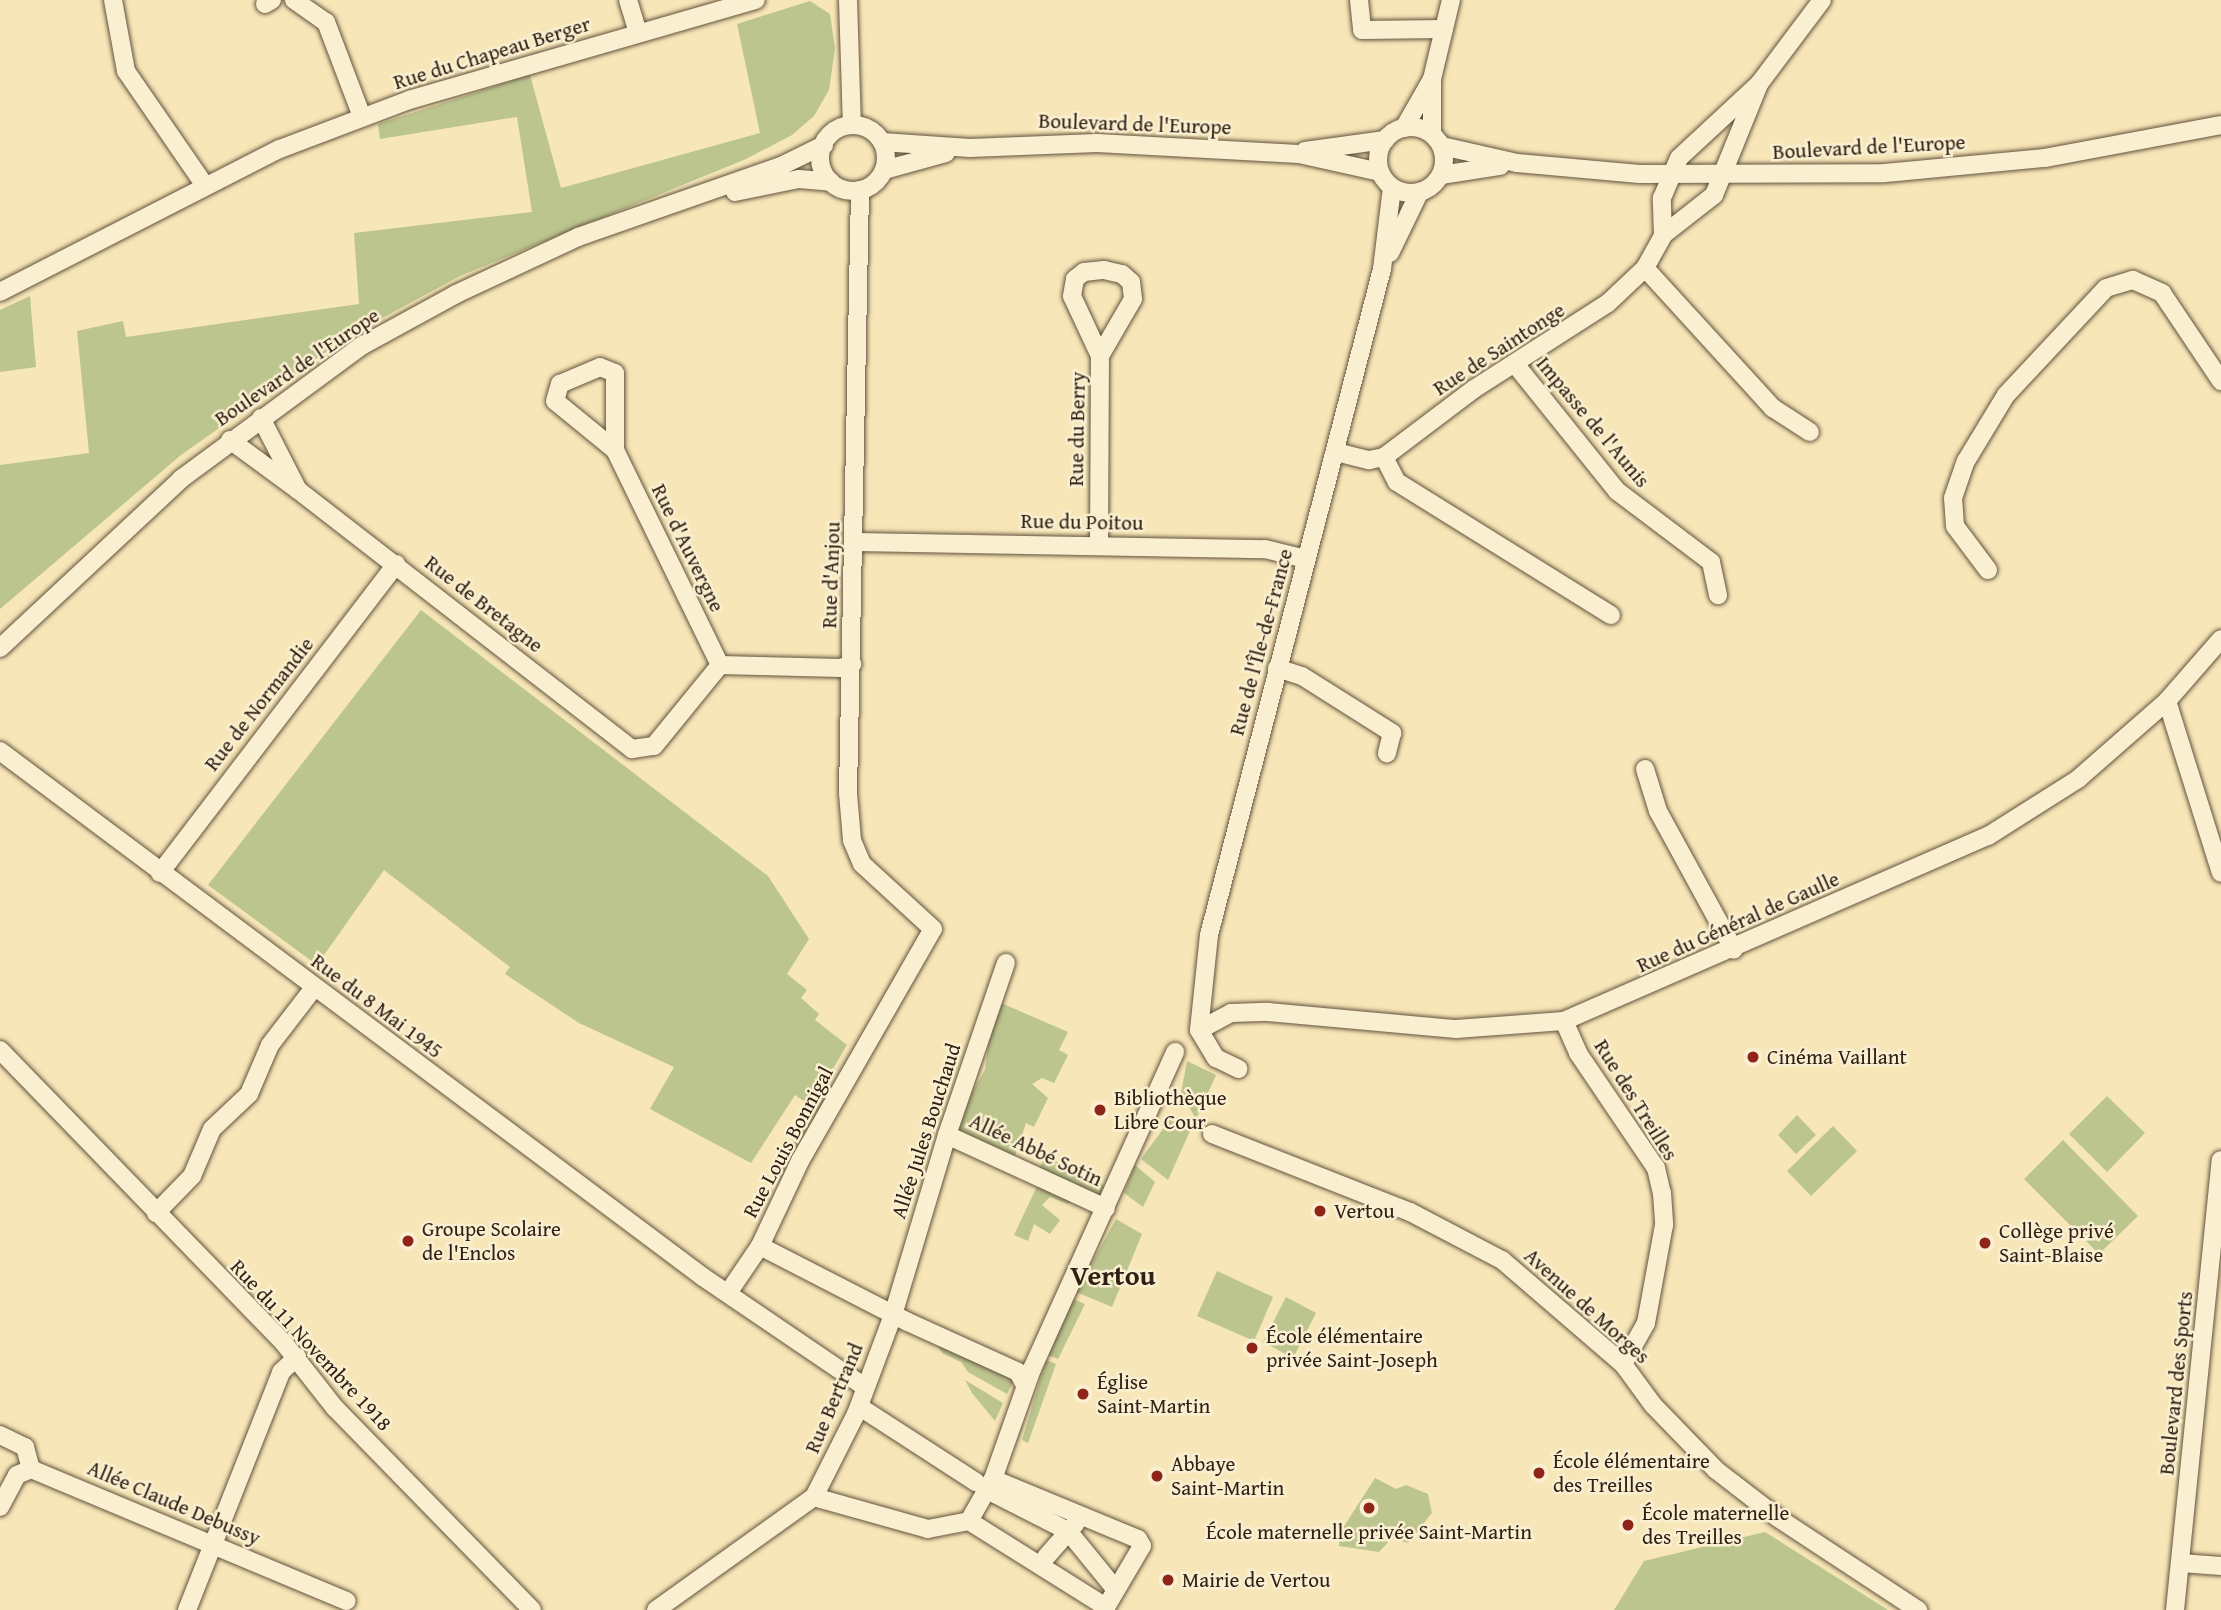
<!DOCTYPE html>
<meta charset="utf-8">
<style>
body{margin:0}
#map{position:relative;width:2221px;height:1610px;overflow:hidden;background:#f7e6b7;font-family:"Gentium Book Plus",serif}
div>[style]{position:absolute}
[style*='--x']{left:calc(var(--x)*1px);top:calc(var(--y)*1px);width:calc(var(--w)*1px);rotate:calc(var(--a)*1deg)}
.green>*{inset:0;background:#bcc58e}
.roads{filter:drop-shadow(0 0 2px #62523e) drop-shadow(0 0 2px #62523e)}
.minor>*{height:18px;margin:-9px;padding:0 9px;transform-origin:9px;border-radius:9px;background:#faefd0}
.minor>.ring{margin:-9px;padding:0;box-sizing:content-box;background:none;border:18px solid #faefd0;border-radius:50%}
.dots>*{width:19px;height:19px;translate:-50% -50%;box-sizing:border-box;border:4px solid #faefd0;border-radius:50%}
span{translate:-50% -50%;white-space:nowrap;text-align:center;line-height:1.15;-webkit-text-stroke:5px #faefd0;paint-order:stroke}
.street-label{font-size:21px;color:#302015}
.poi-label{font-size:21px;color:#302015}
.left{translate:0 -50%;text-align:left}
.district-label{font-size:28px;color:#302015;font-weight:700}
</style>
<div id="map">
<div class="green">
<div style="clip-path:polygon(810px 1px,830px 14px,835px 49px,829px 90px,814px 116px,792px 135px,746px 159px,460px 276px,349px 336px,181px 455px,0 609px,0 465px,89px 453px,77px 331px,123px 321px,126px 337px,359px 304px,354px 233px,532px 212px,517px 117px,380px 139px,378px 124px,530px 75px,561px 188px,760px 133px,737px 24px)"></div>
<div style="clip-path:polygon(30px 296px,36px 367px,0 372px,0 310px)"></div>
<div style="clip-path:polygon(421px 610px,768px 876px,809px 939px,787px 974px,807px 990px,801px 998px,819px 1014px,815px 1020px,847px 1045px,811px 1106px,795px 1095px,751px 1163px,650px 1109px,674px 1067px,579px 1023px,505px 974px,510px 967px,384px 870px,317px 965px,208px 885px)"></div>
<div style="clip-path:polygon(1001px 1003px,1068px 1032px,1059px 1050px,1068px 1055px,1054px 1083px,1042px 1078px,1032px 1084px,1048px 1098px,1034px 1127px,1026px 1123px,1015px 1156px,956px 1129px,960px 1113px,985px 1070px,990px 1030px)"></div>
<div style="clip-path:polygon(1187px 1061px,1216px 1075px,1196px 1119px,1181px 1093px)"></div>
<div style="clip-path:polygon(831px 1086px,834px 1086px,778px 1187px,787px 1151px)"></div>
<div style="clip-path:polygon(2107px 1096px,2145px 1133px,2107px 1172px,2069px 1134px)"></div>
<div style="clip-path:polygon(1174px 1114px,1190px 1131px,1168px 1180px,1141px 1159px)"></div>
<div style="clip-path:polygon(1797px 1115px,1816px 1135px,1796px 1154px,1778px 1135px)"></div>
<div style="clip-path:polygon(1833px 1126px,1857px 1151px,1811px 1196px,1787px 1171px)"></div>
<div style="clip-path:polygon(2063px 1140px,2138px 1216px,2099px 1254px,2024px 1179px)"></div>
<div style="clip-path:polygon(1046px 1156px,1105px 1186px,1099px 1199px,1038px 1170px)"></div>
<div style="clip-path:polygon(1135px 1165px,1155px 1182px,1143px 1207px,1124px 1193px)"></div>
<div style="clip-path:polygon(1040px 1180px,1074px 1196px,1068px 1204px,1050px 1197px,1042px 1205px,1060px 1220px,1050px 1234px,1034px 1224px,1028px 1241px,1014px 1235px)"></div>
<div style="clip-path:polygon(1116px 1219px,1142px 1234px,1112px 1307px,1076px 1292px)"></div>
<div style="clip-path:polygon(1217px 1271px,1273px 1297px,1254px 1341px,1197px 1316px)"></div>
<div style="clip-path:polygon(1286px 1297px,1316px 1313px,1293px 1358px,1263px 1342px)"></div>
<div style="clip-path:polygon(1073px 1299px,1085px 1304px,1058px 1359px,1048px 1355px)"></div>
<div style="clip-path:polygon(936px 1343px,1008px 1376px,1013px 1382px,1007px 1394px,968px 1372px,961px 1362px,942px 1353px)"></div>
<div style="clip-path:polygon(1046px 1360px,1056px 1364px,1028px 1443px,1022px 1440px)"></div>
<div style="clip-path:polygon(965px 1380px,1003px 1403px,995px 1421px,972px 1393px)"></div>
<div style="clip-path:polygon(1375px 1478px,1396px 1489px,1406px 1485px,1428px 1494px,1432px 1513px,1408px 1543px,1392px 1538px,1379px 1552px,1339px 1546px,1339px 1534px)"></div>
<div style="clip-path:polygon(1765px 1532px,1888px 1610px,1614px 1610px,1644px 1561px)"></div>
</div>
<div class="roads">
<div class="minor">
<div style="--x:113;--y:0;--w:72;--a:79.6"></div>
<div style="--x:126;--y:71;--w:137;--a:55.4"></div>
<div style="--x:294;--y:0;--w:39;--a:35"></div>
<div style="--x:326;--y:22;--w:102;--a:69.2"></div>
<div style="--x:628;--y:0;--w:34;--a:73"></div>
<div style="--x:848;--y:0;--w:125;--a:88.2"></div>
<div style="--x:1359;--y:0;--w:30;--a:84"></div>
<div style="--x:1362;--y:30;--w:82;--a:-0.7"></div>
<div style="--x:265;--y:4;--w:8;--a:-30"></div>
<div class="ring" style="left:820px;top:125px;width:48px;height:48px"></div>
<div class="ring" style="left:1378px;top:127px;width:48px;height:48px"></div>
<div style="--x:1404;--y:128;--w:56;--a:-60.3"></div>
<div style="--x:1432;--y:134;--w:55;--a:-90"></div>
<div style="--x:1432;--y:79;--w:81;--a:-76.5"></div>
<div style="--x:882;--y:142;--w:88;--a:3.9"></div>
<div style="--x:970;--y:148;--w:127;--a:-2.3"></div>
<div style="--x:1097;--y:143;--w:202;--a:3.1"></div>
<div style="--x:1299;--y:154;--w:83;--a:12.5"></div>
<div style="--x:1442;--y:146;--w:77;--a:12.8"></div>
<div style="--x:1517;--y:163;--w:123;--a:5.1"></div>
<div style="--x:1640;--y:174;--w:245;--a:-0.2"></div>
<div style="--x:1885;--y:173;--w:161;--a:-5.4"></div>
<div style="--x:2045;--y:158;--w:179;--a:-10.6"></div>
<div style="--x:1305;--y:151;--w:81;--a:-7.8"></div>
<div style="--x:884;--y:170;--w:64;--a:-15.3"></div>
<div style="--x:1441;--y:175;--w:60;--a:-8.7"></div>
<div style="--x:735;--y:192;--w:65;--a:-11.5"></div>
<div style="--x:799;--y:179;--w:32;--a:5"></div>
<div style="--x:1663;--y:235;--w:37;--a:-92"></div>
<div style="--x:1662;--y:198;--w:43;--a:-67"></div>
<div style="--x:1679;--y:158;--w:109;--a:-42.8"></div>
<div style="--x:1759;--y:84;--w:105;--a:-53.1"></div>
<div style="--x:1390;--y:253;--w:67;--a:-64.2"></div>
<div style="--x:1645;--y:268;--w:190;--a:47.6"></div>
<div style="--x:1773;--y:408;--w:44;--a:33"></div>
<div style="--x:0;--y:292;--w:314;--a:-27.1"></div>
<div style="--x:280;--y:149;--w:138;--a:-20.8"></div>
<div style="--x:409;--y:100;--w:361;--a:-16.1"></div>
<div style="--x:1515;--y:364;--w:163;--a:51.2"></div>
<div style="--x:1617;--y:491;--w:118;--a:37.1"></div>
<div style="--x:1711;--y:562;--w:34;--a:78"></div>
<div style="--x:230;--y:440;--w:84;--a:36.3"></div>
<div style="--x:298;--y:490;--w:81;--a:-117.2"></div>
<div style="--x:615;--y:450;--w:77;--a:-140.8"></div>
<div style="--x:555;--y:401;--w:18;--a:-74"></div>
<div style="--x:560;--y:384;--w:43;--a:-23"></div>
<div style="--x:600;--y:367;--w:16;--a:22"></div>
<div style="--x:615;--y:373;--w:77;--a:90"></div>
<div style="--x:615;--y:450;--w:239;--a:64"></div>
<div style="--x:1336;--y:452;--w:34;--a:14"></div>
<div style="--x:1369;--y:460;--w:15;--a:-11"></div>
<div style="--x:1384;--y:457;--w:113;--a:-37.1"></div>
<div style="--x:1474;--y:389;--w:159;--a:-32.7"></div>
<div style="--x:1608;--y:303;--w:51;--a:-43.4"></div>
<div style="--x:1645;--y:268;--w:38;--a:-61"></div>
<div style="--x:1663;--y:235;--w:65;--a:-38.1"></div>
<div style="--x:1714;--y:195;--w:120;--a:-67.9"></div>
<div style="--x:1384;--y:457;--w:28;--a:63"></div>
<div style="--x:1397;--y:482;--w:252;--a:31.9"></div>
<div style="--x:298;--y:490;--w:423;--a:37.8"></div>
<div style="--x:632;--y:749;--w:22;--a:-8"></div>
<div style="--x:654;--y:746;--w:104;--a:-50.8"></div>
<div style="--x:720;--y:665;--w:120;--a:1.4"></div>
<div style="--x:840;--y:668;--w:13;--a:-18"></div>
<div style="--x:856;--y:542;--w:409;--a:1"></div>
<div style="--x:1265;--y:549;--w:42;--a:13.7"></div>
<div style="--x:1099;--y:544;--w:188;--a:-89.7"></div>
<div style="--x:1100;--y:356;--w:66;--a:-115"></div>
<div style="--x:1072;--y:296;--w:17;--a:-80"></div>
<div style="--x:1075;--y:279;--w:11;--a:-38"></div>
<div style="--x:1084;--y:272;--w:20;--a:-6"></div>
<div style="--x:1104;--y:270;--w:18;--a:13"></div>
<div style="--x:1122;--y:274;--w:12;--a:42"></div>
<div style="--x:1131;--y:282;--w:17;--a:83"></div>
<div style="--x:1133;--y:299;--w:66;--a:120.1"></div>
<div style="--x:1988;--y:570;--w:55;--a:-126.9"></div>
<div style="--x:1955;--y:526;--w:28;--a:-94"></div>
<div style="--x:1953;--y:498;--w:39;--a:-71"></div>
<div style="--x:1966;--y:461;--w:77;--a:-58.8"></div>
<div style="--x:2006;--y:395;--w:146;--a:-46.9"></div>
<div style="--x:2106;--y:288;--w:28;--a:-17"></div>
<div style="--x:2133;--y:280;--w:32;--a:24"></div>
<div style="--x:2162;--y:293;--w:106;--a:56.2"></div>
<div style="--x:0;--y:648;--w:248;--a:-43"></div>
<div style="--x:181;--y:479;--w:226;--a:-36.4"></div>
<div style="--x:363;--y:345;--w:106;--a:-28.7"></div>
<div style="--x:456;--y:294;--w:135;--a:-25"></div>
<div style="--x:578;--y:237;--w:215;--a:-19.3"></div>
<div style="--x:781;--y:166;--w:48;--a:-26"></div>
<div style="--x:1277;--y:668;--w:26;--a:18"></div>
<div style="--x:1302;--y:676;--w:107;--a:32.3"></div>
<div style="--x:1392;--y:733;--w:21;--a:104"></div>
<div style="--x:2167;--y:701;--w:180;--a:72.6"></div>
<div style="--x:0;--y:751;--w:878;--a:36.8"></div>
<div style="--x:703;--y:1277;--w:196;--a:34.2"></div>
<div style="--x:1645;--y:769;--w:44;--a:72.8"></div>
<div style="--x:1658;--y:811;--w:158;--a:61.3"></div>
<div style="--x:160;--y:873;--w:389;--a:-52.6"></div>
<div style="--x:1564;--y:1021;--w:35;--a:66"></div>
<div style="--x:1578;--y:1053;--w:139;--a:55.9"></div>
<div style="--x:1656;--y:1168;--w:26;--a:77"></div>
<div style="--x:1662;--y:1193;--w:32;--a:86"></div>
<div style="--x:1664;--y:1225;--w:100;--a:100.4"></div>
<div style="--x:1646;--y:1323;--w:47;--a:119.3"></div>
<div style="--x:1199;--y:1030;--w:36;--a:-28"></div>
<div style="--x:1231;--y:1013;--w:37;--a:-2"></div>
<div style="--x:1268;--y:1012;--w:189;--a:5.2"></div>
<div style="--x:1456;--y:1029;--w:108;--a:-4.2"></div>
<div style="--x:1564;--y:1021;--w:463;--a:-23.6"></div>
<div style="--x:1988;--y:836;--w:107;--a:-32.3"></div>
<div style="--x:2078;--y:779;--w:118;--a:-41.2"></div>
<div style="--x:2167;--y:701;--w:82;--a:-48.9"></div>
<div style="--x:1199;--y:1030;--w:96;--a:-84"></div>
<div style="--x:1209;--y:935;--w:688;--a:-75.44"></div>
<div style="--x:1382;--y:269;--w:82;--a:-83"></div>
<div style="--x:1199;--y:1030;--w:33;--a:59"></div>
<div style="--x:1216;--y:1058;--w:25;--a:26"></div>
<div style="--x:0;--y:1050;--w:407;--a:45.9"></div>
<div style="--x:283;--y:1342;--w:84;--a:51.8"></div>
<div style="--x:335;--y:1408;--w:282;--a:45.7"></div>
<div style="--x:1212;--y:1134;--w:213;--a:21.5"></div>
<div style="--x:1410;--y:1212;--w:104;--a:27.6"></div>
<div style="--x:1502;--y:1260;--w:160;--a:40.7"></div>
<div style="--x:1623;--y:1364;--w:51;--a:53.8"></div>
<div style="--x:1653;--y:1405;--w:91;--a:45.9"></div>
<div style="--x:1716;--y:1470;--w:78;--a:37.7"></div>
<div style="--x:1778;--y:1518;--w:168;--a:33.3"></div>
<div style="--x:947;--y:1135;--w:175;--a:24.7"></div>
<div style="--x:156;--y:1213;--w:52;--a:-45.8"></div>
<div style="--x:192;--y:1176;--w:51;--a:-66.9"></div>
<div style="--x:212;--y:1129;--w:51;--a:-43.4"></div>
<div style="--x:249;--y:1094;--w:53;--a:-66.8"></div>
<div style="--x:270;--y:1045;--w:71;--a:-52.5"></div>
<div style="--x:760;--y:1246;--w:166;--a:27.2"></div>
<div style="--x:908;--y:1322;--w:121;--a:24.4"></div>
<div style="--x:1018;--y:1372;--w:15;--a:62"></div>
<div style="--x:728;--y:1293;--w:57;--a:-55.8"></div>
<div style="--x:760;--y:1246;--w:94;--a:-64.8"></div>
<div style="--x:800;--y:1161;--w:267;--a:-60.2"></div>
<div style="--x:933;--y:929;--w:96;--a:-137.5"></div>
<div style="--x:862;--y:864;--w:26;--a:-113"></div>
<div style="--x:852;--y:840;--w:47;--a:-94.9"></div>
<div style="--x:848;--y:793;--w:603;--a:-88.86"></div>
<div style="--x:863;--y:1409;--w:135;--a:32.9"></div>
<div style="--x:0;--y:1435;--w:28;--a:26"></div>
<div style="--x:25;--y:1447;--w:23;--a:75"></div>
<div style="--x:31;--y:1469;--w:342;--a:22.7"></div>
<div style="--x:993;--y:1479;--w:157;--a:22.5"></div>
<div style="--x:1138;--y:1539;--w:8;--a:60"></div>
<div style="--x:1142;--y:1546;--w:71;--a:120.5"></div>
<div style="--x:1106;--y:1607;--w:162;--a:-147.9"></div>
<div style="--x:969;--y:1521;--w:48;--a:-60.3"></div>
<div style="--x:993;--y:1479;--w:117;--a:-70.5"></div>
<div style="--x:1032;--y:1369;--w:348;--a:-65.7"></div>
<div style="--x:995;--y:1494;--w:82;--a:26.9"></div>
<div style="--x:1068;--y:1531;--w:70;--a:50.8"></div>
<div style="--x:814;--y:1497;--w:93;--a:-63.2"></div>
<div style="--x:856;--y:1414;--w:106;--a:-69.5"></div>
<div style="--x:893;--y:1315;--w:188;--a:-73.3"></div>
<div style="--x:947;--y:1135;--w:182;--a:-71.1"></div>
<div style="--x:0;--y:1507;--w:36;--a:-62"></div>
<div style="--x:17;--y:1475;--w:15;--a:-23"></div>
<div style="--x:1046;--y:1557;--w:45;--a:-48.6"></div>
<div style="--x:2181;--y:1563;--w:40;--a:4.3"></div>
<div style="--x:187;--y:1610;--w:256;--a:-68.4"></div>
<div style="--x:281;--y:1372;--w:22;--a:-43"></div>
<div style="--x:656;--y:1610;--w:194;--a:-35.6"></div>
<div style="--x:814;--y:1497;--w:118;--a:15.7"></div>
<div style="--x:928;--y:1529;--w:42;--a:-11"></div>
<div style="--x:2175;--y:1610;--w:452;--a:-84.2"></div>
</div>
</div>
<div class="dots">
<div style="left:1753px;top:1057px;background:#8f2418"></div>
<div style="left:1100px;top:1110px;background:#8f2418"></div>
<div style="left:1320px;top:1211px;background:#8f2418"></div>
<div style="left:408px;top:1241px;background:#8f2418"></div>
<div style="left:1985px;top:1243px;background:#8f2418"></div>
<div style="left:1252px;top:1348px;background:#8f2418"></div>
<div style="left:1083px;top:1394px;background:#8f2418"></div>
<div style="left:1539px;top:1473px;background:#8f2418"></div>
<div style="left:1157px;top:1476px;background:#8f2418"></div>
<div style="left:1369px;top:1508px;background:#8f2418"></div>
<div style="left:1628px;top:1525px;background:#8f2418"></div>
<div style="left:1168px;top:1580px;background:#8f2418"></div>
</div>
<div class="street-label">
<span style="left:492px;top:53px;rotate:-17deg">Rue du Chapeau Berger</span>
<span style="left:1135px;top:124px;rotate:2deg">Boulevard de l'Europe</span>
<span style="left:1869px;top:147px;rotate:-3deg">Boulevard de l'Europe</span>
<span style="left:1499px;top:349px;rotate:-33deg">Rue de Saintonge</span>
<span style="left:297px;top:367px;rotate:-34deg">Boulevard de l'Europe</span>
<span style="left:1593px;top:422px;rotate:50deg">Impasse de l'Aunis</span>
<span style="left:1077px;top:429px;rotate:-89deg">Rue du Berry</span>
<span style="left:1082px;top:522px;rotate:1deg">Rue du Poitou</span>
<span style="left:688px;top:548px;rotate:64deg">Rue d'Auvergne</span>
<span style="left:831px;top:575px;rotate:-88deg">Rue d'Anjou</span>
<span style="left:484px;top:604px;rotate:38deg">Rue de Bretagne</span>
<span style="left:1261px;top:642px;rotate:-75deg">Rue de l'Île-de-France</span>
<span style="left:259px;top:704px;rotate:-52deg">Rue de Normandie</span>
<span style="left:1738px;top:922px;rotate:-24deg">Rue du Général de Gaulle</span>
<span style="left:377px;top:1006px;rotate:37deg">Rue du 8 Mai 1945</span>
<span style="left:1636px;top:1100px;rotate:58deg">Rue des Treilles</span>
<span style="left:926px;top:1131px;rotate:-72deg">Allée Jules Bouchaud</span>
<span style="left:788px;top:1142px;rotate:-62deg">Rue Louis Bonnigal</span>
<span style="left:1036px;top:1150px;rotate:25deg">Allée Abbé Sotin</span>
<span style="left:1587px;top:1306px;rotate:42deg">Avenue de Morges</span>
<span style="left:311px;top:1345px;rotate:47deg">Rue du 11 Novembre 1918</span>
<span style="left:2176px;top:1383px;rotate:-84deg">Boulevard des Sports</span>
<span style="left:834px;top:1398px;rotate:-67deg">Rue Bertrand</span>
<span style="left:174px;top:1503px;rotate:23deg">Allée Claude Debussy</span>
</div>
<div class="poi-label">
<span class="left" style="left:1767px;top:1057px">Cinéma Vaillant</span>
<span class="left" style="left:1114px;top:1110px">Bibliothèque<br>Libre Cour</span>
<span class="left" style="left:1334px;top:1211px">Vertou</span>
<span class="left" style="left:422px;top:1241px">Groupe Scolaire<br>de l'Enclos</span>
<span class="left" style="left:1999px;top:1243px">Collège privé<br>Saint-Blaise</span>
<span class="left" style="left:1266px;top:1348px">École élémentaire<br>privée Saint-Joseph</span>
<span class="left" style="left:1097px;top:1394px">Église<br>Saint-Martin</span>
<span class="left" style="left:1553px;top:1473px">École élémentaire<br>des Treilles</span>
<span class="left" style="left:1171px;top:1476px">Abbaye<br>Saint-Martin</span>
<span class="left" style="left:1642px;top:1525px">École maternelle<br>des Treilles</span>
<span style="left:1369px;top:1532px">École maternelle privée Saint-Martin</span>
<span class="left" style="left:1182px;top:1580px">Mairie de Vertou</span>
</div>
<div class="district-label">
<span style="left:1113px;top:1275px">Vertou</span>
</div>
</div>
